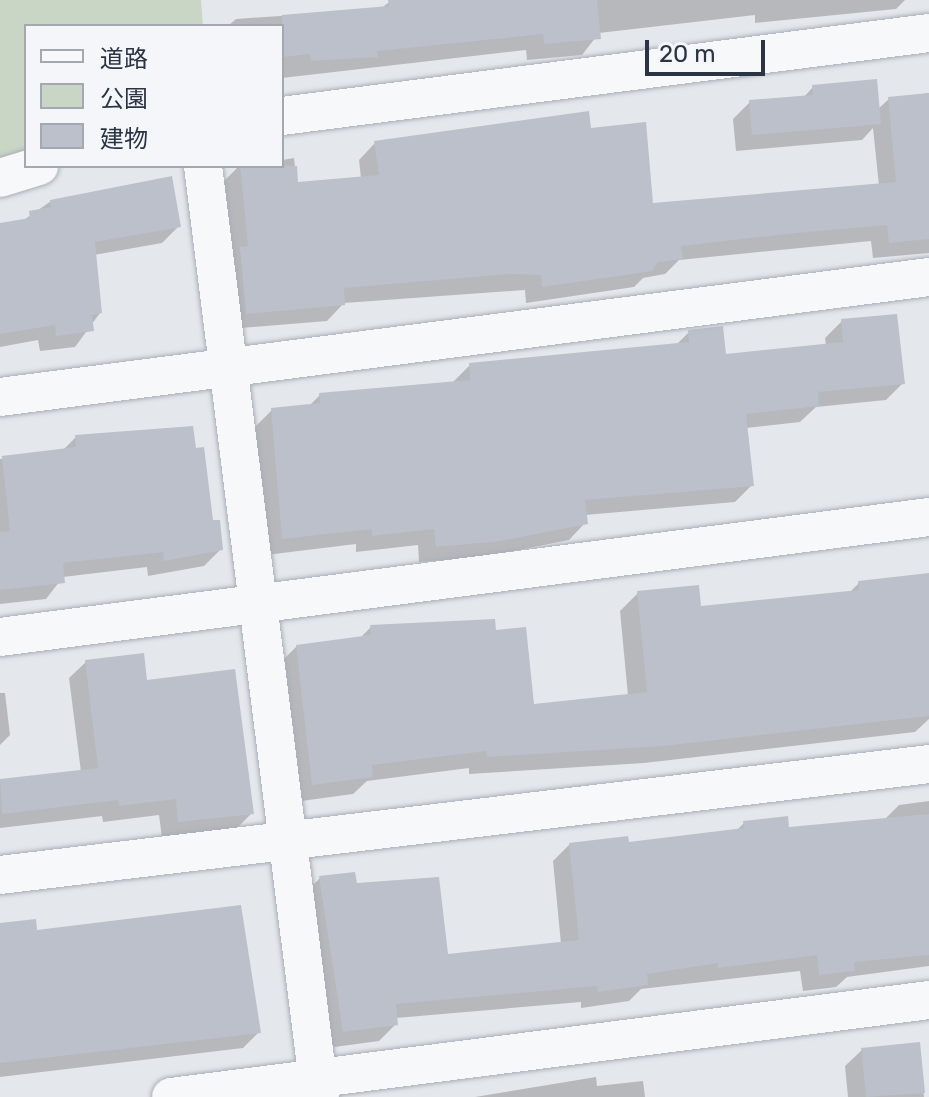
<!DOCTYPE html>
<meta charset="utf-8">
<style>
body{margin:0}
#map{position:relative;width:929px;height:1097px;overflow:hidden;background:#e4e7ec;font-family:Rubik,"Noto Sans JP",sans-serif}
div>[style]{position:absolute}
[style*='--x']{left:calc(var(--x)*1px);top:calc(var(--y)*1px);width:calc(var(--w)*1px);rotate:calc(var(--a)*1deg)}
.green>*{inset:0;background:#c9d6c5}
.shadow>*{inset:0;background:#0003}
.building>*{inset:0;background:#bbc0ca}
.roads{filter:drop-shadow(0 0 2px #a9aeb7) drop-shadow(0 0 2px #a9aeb7)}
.street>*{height:38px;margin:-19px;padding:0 19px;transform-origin:19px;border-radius:19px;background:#f7f8fa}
span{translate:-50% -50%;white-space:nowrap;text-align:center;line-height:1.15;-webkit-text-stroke:6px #f4f6f9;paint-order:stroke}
.legend{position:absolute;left:24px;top:24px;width:260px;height:144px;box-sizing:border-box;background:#f4f6f9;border:2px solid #a4a8b1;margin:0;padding:10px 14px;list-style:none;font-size:24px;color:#2b3445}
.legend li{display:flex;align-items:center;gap:16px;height:40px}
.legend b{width:40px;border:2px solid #a4a8b1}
.scale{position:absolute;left:645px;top:40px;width:120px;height:36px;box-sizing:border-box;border:4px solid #2b3445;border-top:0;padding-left:10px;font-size:24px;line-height:28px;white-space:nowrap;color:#2b3445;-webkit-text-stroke:6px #f4f6f9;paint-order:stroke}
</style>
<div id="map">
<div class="green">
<div style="clip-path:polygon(0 0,201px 0,203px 26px,26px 26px,26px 156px,0 164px)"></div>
</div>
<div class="shadow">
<div style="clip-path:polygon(392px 0,905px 0,896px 9px,755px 23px,755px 15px,599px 33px,582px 55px,527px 60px,526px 50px,282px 78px,282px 26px,228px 26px,236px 19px,380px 9px)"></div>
<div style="clip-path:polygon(813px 87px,878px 109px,889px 99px,929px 93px,929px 253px,873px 258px,871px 241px,679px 260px,665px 274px,643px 278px,634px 287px,526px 303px,525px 290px,344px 303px,327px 321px,230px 329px,224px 181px,239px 166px,282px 166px,282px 160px,294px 158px,297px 184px,361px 178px,359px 160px,375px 143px,590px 130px,652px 205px,879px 186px,873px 128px,862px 140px,736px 151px,733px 119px,750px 102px,803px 98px)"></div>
<div style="clip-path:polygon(51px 201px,179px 226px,162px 243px,94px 255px,100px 313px,75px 347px,40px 351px,38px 340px,0 347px,0 225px,21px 222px)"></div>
<div style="clip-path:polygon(842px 321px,903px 383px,886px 400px,816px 407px,800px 422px,746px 428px,752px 485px,735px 502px,585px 515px,585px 523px,569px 540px,482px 557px,419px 562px,418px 545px,356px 552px,356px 544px,266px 555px,255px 427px,272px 410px,309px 406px,320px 395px,453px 382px,470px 365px,675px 346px,689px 332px,724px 357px,826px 346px,825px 338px)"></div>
<div style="clip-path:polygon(76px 437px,211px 523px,221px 549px,204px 566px,148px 576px,147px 567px,63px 577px,46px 599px,0 604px,0 459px,62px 451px)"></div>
<div style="clip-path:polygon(929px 574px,929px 719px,915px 732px,644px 763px,469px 774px,469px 768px,367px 781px,353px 794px,294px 802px,279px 664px,297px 646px,359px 639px,371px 627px,495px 632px,532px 706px,628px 696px,620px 611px,638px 593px,700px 608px,849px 593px,859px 583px)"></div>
<div style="clip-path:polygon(86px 662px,146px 682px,252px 813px,235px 830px,162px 838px,159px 815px,103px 822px,102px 816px,0 828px,0 781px,81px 772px,69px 678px)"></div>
<div style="clip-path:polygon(0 693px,5px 693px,10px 735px,0 745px)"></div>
<div style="clip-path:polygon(929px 801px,929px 966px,847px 977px,836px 987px,803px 991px,800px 971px,641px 989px,629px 1001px,581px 1008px,581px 1002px,396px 1018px,396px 1024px,379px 1041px,327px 1048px,303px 895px,320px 878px,355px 886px,446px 956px,561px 944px,553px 861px,570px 844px,627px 844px,736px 831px,744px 823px,787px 829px,884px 820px,899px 805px)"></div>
<div style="clip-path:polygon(0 925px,36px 932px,259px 1032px,243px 1048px,0 1077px)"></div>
<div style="clip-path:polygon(918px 1044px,924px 1097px,848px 1097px,845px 1066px,862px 1050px)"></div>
<div style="clip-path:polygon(596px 1077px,597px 1086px,643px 1081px,645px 1097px,475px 1097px)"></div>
</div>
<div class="building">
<div style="clip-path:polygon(388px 0,597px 0,601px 39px,544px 44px,543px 34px,377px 51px,378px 57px,311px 61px,310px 54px,282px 57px,282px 15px,389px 6px)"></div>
<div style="clip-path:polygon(877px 79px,881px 124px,752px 135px,749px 100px,813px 95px,812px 85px)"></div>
<div style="clip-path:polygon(929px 93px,929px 239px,889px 243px,887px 225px,796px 233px,681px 246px,683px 259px,658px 262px,652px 271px,542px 287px,541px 275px,511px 274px,344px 288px,345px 305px,246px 314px,240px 247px,248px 246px,240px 166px,297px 166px,298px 182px,379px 175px,374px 141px,589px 111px,591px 128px,646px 122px,653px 203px,896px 182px,888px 97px)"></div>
<div style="clip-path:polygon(172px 176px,181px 227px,95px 242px,102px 313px,92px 315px,94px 331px,56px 336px,55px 325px,0 334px,0 223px,30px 218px,29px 211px,51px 207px,50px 200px)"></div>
<div style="clip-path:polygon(897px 314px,905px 384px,818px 392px,819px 406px,746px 414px,754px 486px,585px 500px,588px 524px,500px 541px,436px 547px,434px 529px,372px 536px,372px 529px,282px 539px,271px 408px,320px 403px,319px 393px,470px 380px,469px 363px,689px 342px,688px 330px,723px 326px,726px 354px,843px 342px,841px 319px)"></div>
<div style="clip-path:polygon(193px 426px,196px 448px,204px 447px,213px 520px,220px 520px,223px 550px,164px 561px,163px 552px,63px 563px,65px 583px,0 590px,0 532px,10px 531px,2px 456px,76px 447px,75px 435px)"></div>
<div style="clip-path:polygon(929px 573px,929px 716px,663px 746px,487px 757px,486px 751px,372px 765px,373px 777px,312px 785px,296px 645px,371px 635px,370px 625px,495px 619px,496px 630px,526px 627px,534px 704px,647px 692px,637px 591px,699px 585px,701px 606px,859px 590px,858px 581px)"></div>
<div style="clip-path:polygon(144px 653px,147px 680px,235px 669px,254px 814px,178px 822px,176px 799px,119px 806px,118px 800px,2px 814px,0 779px,98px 768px,85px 660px)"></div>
<div style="clip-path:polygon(929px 814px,929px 955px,854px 962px,855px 971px,819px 975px,817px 955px,718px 968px,718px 963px,647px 974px,648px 985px,598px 992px,597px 986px,396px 1004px,398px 1025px,343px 1032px,319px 876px,355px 872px,357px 883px,439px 877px,448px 954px,579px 940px,569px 843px,628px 836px,629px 842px,744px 828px,743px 821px,788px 816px,789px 827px)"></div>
<div style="clip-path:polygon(241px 905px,261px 1033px,0 1063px,0 923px,36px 919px,37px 930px)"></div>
<div style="clip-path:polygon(920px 1042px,925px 1093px,866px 1097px,861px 1048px)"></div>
</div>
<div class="roads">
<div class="street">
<div style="--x:282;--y:116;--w:652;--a:-7.31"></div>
<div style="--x:203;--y:166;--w:938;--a:82.84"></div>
<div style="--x:0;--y:178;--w:41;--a:-17.1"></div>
<div style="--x:0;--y:397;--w:937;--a:-7.36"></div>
<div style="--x:0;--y:637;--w:937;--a:-7.36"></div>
<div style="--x:0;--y:875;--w:936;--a:-6.81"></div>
<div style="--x:171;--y:1097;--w:764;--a:-7.29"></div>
</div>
</div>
<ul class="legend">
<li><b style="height:10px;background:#f7f8fa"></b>道路</li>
<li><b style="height:22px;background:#c9d6c5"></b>公園</li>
<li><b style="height:22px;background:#bbc0ca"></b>建物</li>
</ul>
<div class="scale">20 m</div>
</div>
